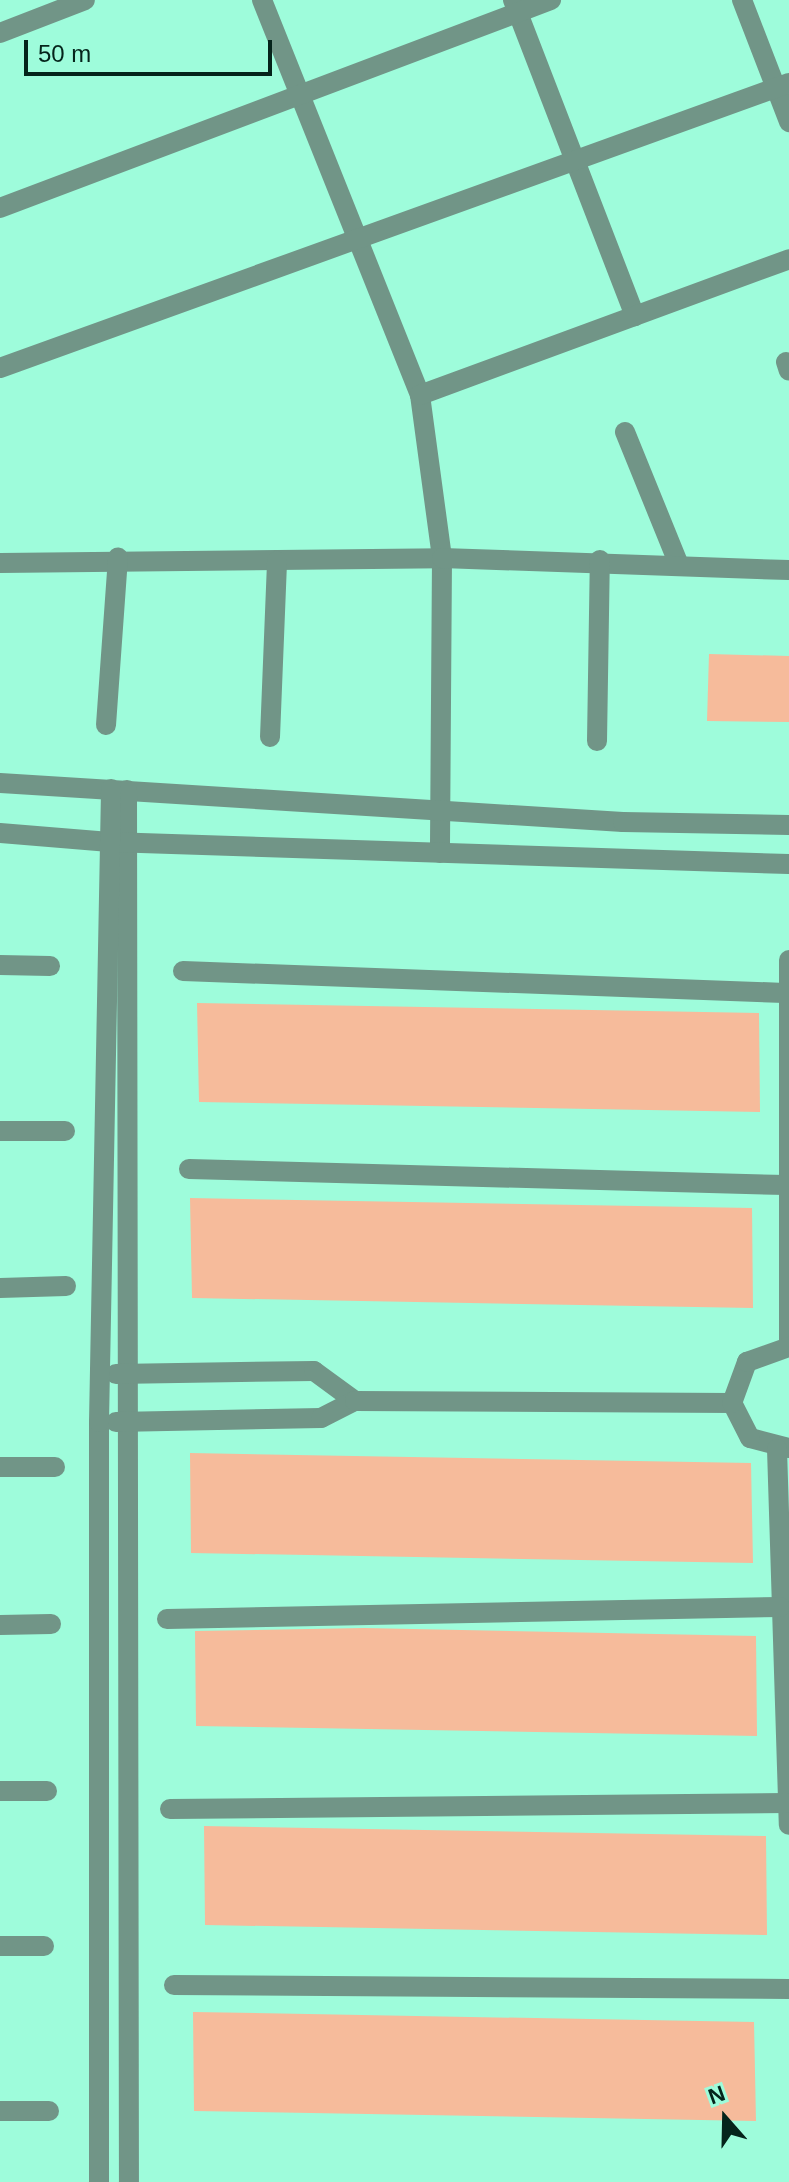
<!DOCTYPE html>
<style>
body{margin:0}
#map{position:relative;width:789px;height:2182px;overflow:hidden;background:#9efcdb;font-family:Helvetica,sans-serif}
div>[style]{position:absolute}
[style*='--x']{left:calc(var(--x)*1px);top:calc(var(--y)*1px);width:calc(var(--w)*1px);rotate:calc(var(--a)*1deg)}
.building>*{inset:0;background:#f6bb9b}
.minor>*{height:20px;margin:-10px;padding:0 10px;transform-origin:10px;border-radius:10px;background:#719587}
span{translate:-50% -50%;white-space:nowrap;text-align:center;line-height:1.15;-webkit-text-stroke:8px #9efcdb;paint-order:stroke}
.north{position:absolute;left:685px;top:2078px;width:80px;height:80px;-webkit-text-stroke:6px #9efcdb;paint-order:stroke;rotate:340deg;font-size:22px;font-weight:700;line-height:32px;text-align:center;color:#05241b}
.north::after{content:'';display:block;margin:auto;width:28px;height:36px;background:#05241b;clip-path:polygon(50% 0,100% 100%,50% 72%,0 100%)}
.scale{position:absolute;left:24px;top:40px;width:248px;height:36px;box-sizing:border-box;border:4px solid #05241b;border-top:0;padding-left:10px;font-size:24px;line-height:28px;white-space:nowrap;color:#05241b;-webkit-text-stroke:6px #9efcdb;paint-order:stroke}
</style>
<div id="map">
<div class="building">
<div style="clip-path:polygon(709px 654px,789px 656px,789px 722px,707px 721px)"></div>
<div style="clip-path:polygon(197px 1003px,759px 1013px,760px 1112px,199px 1102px)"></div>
<div style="clip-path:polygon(190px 1198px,752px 1208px,753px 1308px,192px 1298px)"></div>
<div style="clip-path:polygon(190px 1453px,751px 1463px,753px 1563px,191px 1553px)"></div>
<div style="clip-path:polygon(364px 1628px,756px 1636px,757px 1736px,196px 1726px,195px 1631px)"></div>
<div style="clip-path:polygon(204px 1826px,766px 1836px,767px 1935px,205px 1925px)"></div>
<div style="clip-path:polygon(193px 2012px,754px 2022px,756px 2121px,194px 2111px)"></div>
</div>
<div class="minor">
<div style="--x:262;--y:0;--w:425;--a:68.2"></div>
<div style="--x:420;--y:395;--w:164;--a:82.3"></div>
<div style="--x:442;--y:558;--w:295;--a:90.4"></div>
<div style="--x:513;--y:0;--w:339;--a:68.9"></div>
<div style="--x:742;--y:0;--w:131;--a:68.9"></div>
<div style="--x:0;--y:33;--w:91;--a:-21.2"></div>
<div style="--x:0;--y:208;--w:589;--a:-20.68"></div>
<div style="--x:786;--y:362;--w:9;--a:72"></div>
<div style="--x:0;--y:368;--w:839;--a:-19.86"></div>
<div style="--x:420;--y:395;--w:393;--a:-20.2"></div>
<div style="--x:625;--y:432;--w:144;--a:67.9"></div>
<div style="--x:0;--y:563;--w:442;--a:-0.6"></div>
<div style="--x:442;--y:558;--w:347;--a:2"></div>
<div style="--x:106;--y:725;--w:168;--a:-85.9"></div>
<div style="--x:270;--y:737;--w:176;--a:-87.7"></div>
<div style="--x:597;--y:741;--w:181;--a:-89.1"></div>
<div style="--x:0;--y:783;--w:624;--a:3.58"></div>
<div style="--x:623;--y:822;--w:166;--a:1"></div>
<div style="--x:127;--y:790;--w:1392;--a:89.92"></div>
<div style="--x:0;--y:833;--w:110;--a:4.7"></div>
<div style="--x:110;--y:842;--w:679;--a:1.86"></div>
<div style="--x:0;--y:965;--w:50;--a:1.1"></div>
<div style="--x:183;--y:971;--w:602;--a:2.09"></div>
<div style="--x:0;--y:1131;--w:65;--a:0"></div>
<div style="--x:189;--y:1169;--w:597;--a:1.54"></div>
<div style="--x:0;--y:1288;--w:66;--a:-1.7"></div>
<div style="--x:789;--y:1347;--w:387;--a:-90"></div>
<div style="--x:116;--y:1374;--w:198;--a:-0.9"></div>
<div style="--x:314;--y:1371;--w:51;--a:36.2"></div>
<div style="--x:116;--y:1422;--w:205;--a:-1.1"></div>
<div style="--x:321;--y:1418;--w:38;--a:-27"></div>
<div style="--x:355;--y:1401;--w:377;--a:0.3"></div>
<div style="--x:789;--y:1448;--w:40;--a:-165.6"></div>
<div style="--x:750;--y:1438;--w:39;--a:-117"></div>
<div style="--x:732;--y:1403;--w:44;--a:-69.9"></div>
<div style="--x:747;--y:1362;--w:45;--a:-19.7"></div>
<div style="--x:777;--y:1449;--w:376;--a:88.2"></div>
<div style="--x:0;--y:1467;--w:55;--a:0"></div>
<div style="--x:167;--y:1619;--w:613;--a:-1.12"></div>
<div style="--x:0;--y:1625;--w:51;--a:-1.1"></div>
<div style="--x:0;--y:1791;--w:47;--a:0"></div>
<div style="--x:170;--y:1809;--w:616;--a:-0.56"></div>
<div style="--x:0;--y:1946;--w:44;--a:0"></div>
<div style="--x:174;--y:1985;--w:615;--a:0.37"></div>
<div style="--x:0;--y:2111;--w:49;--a:0"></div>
<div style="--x:99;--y:2182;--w:760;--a:-90"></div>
<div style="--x:99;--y:1422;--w:633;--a:-88.91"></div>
</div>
<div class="north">N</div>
<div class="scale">50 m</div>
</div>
